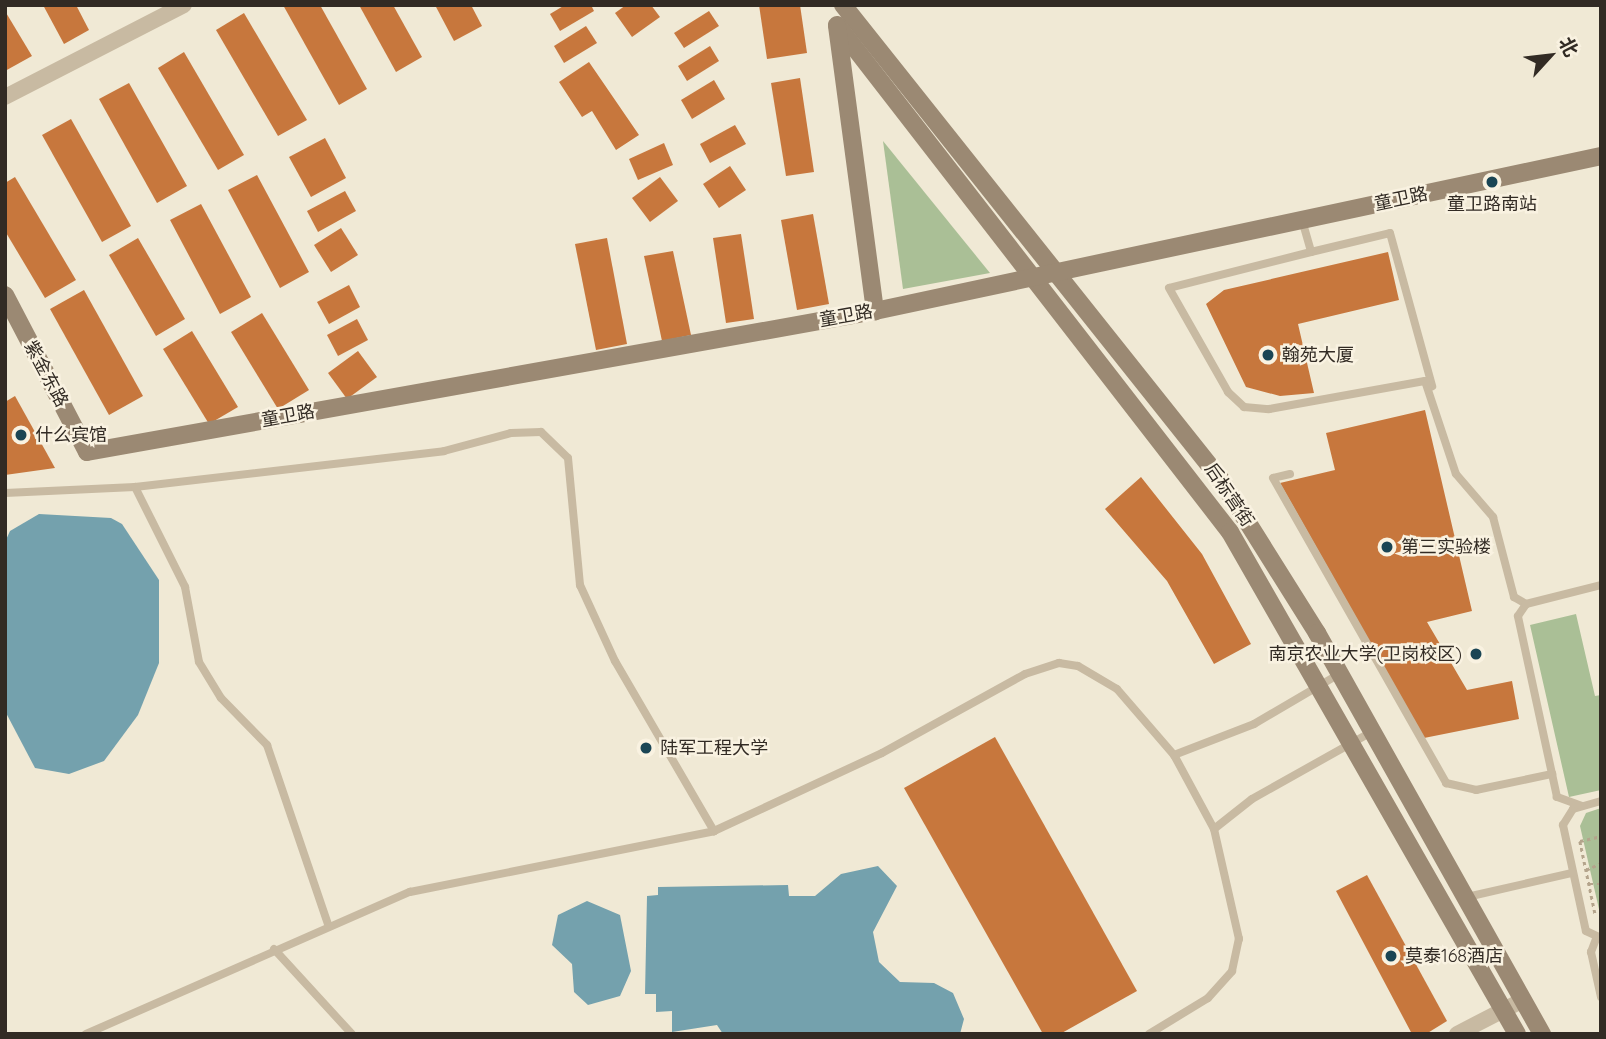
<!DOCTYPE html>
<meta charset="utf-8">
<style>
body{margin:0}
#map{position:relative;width:1606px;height:1039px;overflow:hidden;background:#f0e9d5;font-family:Quicksand,"Noto Sans SC",sans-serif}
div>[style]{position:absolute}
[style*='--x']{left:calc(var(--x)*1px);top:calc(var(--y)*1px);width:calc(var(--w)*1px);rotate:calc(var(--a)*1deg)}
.green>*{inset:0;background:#aabf96}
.water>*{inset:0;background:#74a1ad}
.building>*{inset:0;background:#c7773d}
.path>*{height:2.5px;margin-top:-1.25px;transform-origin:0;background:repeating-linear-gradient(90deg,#b4a48c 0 3.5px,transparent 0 7px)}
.lane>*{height:8px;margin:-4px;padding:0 4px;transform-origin:4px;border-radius:4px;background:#c8baa2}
.street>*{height:16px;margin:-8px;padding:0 8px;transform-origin:8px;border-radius:8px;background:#c8baa2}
.secondary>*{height:18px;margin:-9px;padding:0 9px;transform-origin:9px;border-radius:9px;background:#9b8973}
.dots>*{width:19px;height:19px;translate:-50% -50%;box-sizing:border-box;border:4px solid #f9f2e1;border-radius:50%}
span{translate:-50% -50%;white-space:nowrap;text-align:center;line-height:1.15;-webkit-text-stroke:5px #f9f2e1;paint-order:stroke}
.street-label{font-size:18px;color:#322b24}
.poi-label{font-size:18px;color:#322b24}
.left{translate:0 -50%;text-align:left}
.right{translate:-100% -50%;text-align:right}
.frame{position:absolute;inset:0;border:7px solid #322b24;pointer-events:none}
.north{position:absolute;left:1515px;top:21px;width:70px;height:70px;-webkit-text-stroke:5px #f9f2e1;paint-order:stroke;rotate:63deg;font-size:19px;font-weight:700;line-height:28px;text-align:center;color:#322b24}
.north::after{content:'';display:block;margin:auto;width:24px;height:32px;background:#322b24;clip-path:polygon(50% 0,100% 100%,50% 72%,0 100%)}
</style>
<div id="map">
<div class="green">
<div style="clip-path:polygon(883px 141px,990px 273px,903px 289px)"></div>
<div style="clip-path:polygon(1576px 614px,1595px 696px,1601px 695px,1601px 790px,1569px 797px,1530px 625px)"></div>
<div style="clip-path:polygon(1601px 808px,1601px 918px,1580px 826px,1586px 813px)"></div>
</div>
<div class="water">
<div style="clip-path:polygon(39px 514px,111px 518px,122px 524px,159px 580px,159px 663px,138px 715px,104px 761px,69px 774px,35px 768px,5px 711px,5px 542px,10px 531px)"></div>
<div style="clip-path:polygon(878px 866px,897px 886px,873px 932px,879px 962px,900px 982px,934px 983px,953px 993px,964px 1019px,960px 1034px,723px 1034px,717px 1025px,672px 1032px,672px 1011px,656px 1012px,656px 994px,645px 994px,647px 896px,658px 895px,658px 887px,788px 885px,789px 896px,815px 896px,841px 874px)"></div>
<div style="clip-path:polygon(587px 901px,620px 915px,631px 971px,620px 996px,588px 1005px,574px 992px,572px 964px,552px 945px,558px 915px)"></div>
</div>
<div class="building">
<div style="clip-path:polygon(43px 5px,76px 5px,89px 30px,64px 44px)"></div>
<div style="clip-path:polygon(283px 5px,320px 5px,367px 89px,339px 105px)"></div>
<div style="clip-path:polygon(359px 5px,393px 5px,422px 57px,396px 72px)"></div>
<div style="clip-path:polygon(435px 5px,471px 5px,482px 26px,454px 41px)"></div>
<div style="clip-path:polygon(565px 5px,591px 5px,594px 11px,560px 31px,550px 14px)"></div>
<div style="clip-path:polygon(626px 5px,651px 5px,660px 17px,632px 37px,615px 13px)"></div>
<div style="clip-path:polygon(759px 5px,800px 5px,807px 53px,767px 59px)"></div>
<div style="clip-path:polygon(5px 11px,32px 56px,5px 71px)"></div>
<div style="clip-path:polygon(709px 11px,719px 26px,684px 48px,674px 33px)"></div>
<div style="clip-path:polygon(244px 13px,307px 120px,278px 136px,216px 30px)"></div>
<div style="clip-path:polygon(586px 26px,597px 43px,564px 63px,554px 46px)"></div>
<div style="clip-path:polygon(710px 46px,719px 61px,687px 81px,678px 66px)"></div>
<div style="clip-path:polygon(184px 52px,244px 155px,218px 170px,158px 68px)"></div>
<div style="clip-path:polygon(589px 62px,639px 135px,616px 150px,592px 111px,582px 117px,559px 82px)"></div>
<div style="clip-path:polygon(800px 78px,814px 172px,786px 176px,771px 83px)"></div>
<div style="clip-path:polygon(714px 80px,725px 99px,692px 119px,681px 100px)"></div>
<div style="clip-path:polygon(129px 83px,187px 186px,157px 203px,99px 99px)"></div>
<div style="clip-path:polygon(71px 119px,131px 226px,102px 242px,42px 135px)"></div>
<div style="clip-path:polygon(735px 125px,746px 144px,710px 163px,700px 144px)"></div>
<div style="clip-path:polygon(325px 138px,346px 178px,311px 197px,289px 157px)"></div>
<div style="clip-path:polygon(664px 143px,673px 165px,638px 180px,629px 159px)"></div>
<div style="clip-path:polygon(730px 166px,746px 190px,719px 208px,703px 184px)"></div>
<div style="clip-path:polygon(257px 175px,309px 272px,280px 288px,228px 190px)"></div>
<div style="clip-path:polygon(15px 177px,76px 280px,45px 298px,5px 231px,5px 183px)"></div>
<div style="clip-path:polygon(660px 177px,678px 201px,650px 222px,632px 198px)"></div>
<div style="clip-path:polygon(345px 191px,356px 211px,318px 232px,307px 211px)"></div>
<div style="clip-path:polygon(201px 204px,251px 297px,220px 314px,170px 220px)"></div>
<div style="clip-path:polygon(813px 214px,829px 304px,797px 310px,781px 220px)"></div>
<div style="clip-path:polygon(341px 228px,358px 255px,331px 272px,314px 245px)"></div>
<div style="clip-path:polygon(741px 234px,754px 319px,726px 323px,713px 238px)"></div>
<div style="clip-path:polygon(138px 238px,185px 319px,156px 336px,109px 255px)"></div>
<div style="clip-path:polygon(607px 238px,627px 344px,596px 350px,575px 244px)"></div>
<div style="clip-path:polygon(673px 251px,691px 335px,662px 341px,644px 256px)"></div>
<div style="clip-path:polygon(1388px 252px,1399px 300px,1298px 324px,1314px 393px,1280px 396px,1246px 387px,1206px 304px,1224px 290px)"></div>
<div style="clip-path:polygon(349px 285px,360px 307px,329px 324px,317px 302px)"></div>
<div style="clip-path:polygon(84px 290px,143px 396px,109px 415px,50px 309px)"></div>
<div style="clip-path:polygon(262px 313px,309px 390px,278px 409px,231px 332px)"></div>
<div style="clip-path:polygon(357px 319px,368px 340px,338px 356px,327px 335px)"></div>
<div style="clip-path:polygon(192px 331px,238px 407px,209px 424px,163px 349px)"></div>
<div style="clip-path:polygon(358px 351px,377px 377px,347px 399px,328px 373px)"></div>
<div style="clip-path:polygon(15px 396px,55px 468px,5px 475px,5px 402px)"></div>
<div style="clip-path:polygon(1425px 410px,1472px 611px,1427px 622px,1467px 690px,1512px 681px,1519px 719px,1424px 738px,1280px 483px,1335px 470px,1326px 433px)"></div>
<div style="clip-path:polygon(1141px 477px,1202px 554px,1251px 644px,1214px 664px,1167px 581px,1105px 509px)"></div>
<div style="clip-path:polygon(995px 737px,1137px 991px,1060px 1034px,1043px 1034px,904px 788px)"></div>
<div style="clip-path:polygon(1367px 875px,1447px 1021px,1426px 1034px,1412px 1034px,1336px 891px)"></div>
</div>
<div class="path">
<div style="--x:1580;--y:841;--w:74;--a:78.2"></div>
<div style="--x:1580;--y:841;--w:22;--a:-13"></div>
<div style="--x:1586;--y:870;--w:17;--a:-25"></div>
<div style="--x:1590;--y:884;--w:11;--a:0"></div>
</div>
<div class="lane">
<div style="--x:1302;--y:220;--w:33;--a:74"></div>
<div style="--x:1311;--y:252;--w:81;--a:-13.5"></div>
<div style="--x:1390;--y:233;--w:159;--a:74.6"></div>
<div style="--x:1311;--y:252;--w:146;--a:165.8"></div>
<div style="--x:1169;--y:288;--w:120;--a:60.4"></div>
<div style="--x:1228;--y:392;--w:22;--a:43"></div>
<div style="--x:1244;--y:407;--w:25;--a:5"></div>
<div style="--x:1269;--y:409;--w:158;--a:-10.2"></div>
<div style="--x:1425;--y:381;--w:98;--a:71.6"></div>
<div style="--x:1456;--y:474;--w:57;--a:49.3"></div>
<div style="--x:1493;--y:517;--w:83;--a:75.3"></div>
<div style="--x:1514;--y:597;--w:14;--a:30"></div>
<div style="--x:1290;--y:474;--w:17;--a:167"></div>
<div style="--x:1273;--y:478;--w:351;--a:60.4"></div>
<div style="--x:1446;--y:783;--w:31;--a:13"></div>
<div style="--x:1476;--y:790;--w:78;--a:-11.9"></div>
<div style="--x:135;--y:487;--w:112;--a:63.4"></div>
<div style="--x:185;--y:587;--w:76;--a:79.4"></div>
<div style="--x:199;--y:662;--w:42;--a:58.6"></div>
<div style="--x:221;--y:698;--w:66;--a:45.6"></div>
<div style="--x:267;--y:745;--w:189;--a:71.2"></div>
<div style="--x:5;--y:493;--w:130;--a:-2.6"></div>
<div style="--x:135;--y:487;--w:311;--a:-6.6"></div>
<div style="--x:444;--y:451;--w:69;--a:-15"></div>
<div style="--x:511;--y:433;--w:30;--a:-2"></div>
<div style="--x:541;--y:432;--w:37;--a:44"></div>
<div style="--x:568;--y:458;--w:128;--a:84.6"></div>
<div style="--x:580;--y:585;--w:84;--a:65.3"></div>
<div style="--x:615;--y:661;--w:197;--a:59.8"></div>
<div style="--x:1174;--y:755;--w:84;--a:61.6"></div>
<div style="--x:1601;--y:801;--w:29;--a:164"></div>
<div style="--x:1573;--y:809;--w:19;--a:122"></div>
<div style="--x:1563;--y:825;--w:108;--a:77.8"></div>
<div style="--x:1586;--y:931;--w:17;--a:25"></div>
<div style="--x:1582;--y:806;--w:27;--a:-160"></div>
<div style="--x:1557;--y:797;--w:185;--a:-102.2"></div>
<div style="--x:1518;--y:616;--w:14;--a:-56"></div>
<div style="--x:1526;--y:604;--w:77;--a:-14.2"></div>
<div style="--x:1467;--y:897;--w:108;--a:-12.9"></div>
<div style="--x:1596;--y:939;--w:14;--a:111"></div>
<div style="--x:1591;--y:952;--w:46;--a:77.5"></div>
<div style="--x:274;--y:949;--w:115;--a:47.5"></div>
<div style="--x:86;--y:1034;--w:354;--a:-23.7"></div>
<div style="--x:410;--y:892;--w:310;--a:-11.3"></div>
<div style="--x:714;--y:831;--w:185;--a:-24.9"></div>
<div style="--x:882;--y:753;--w:163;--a:-28.9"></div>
<div style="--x:1025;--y:674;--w:36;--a:-18"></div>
<div style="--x:1059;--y:663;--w:19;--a:9"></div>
<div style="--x:1078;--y:666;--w:45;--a:30.5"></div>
<div style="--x:1117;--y:689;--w:87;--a:49.2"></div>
<div style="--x:1174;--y:755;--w:86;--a:-21.2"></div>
<div style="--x:1254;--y:724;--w:101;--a:-30.4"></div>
<div style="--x:1149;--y:1034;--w:69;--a:-31.4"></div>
<div style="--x:1208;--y:998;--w:36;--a:-48"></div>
<div style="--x:1232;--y:971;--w:33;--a:-78"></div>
<div style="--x:1239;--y:939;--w:113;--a:-102.8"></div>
<div style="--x:1214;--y:829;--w:48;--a:-38.3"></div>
<div style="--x:1252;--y:799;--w:139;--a:-29.3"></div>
</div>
<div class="street">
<div style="--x:5;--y:97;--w:201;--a:-27.2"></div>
<div style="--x:1457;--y:1034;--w:74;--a:-27.3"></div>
</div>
<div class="secondary">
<div style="--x:843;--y:5;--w:607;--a:51.49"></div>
<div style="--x:1221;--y:480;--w:181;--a:57.9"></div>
<div style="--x:1317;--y:633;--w:460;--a:60.7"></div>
<div style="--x:837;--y:25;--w:641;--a:52.22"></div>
<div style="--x:1230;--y:532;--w:578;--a:60.24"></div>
<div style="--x:837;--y:26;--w:288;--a:82.4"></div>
<div style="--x:5;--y:295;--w:177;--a:62.4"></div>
<div style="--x:87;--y:452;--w:801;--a:-10.14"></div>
<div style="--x:875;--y:311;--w:742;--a:-12.05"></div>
</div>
<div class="dots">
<div style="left:1492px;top:182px;background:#1a4554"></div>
<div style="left:1268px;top:355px;background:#1a4554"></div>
<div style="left:21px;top:435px;background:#1a4554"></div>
<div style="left:1387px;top:547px;background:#1a4554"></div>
<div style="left:1476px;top:654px;background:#1a4554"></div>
<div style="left:646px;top:748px;background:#1a4554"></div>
<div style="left:1391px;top:956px;background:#1a4554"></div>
</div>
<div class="street-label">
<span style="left:1401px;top:199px;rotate:-12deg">童卫路</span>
<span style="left:846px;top:316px;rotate:-10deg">童卫路</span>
<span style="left:46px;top:374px;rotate:62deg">紫金东路</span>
<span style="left:288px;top:416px;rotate:-10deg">童卫路</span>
<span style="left:1229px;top:495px;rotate:56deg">后标营街</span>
</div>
<div class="poi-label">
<span style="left:1492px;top:204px">童卫路南站</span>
<span class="left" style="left:1282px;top:355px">翰苑大厦</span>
<span class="left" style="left:35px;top:435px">什么宾馆</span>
<span class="left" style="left:1401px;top:547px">第三实验楼</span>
<span class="right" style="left:1462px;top:654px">南京农业大学(卫岗校区)</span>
<span class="left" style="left:660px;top:748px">陆军工程大学</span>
<span class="left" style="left:1405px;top:956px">莫泰168酒店</span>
</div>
<div class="frame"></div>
<div class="north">北</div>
</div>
